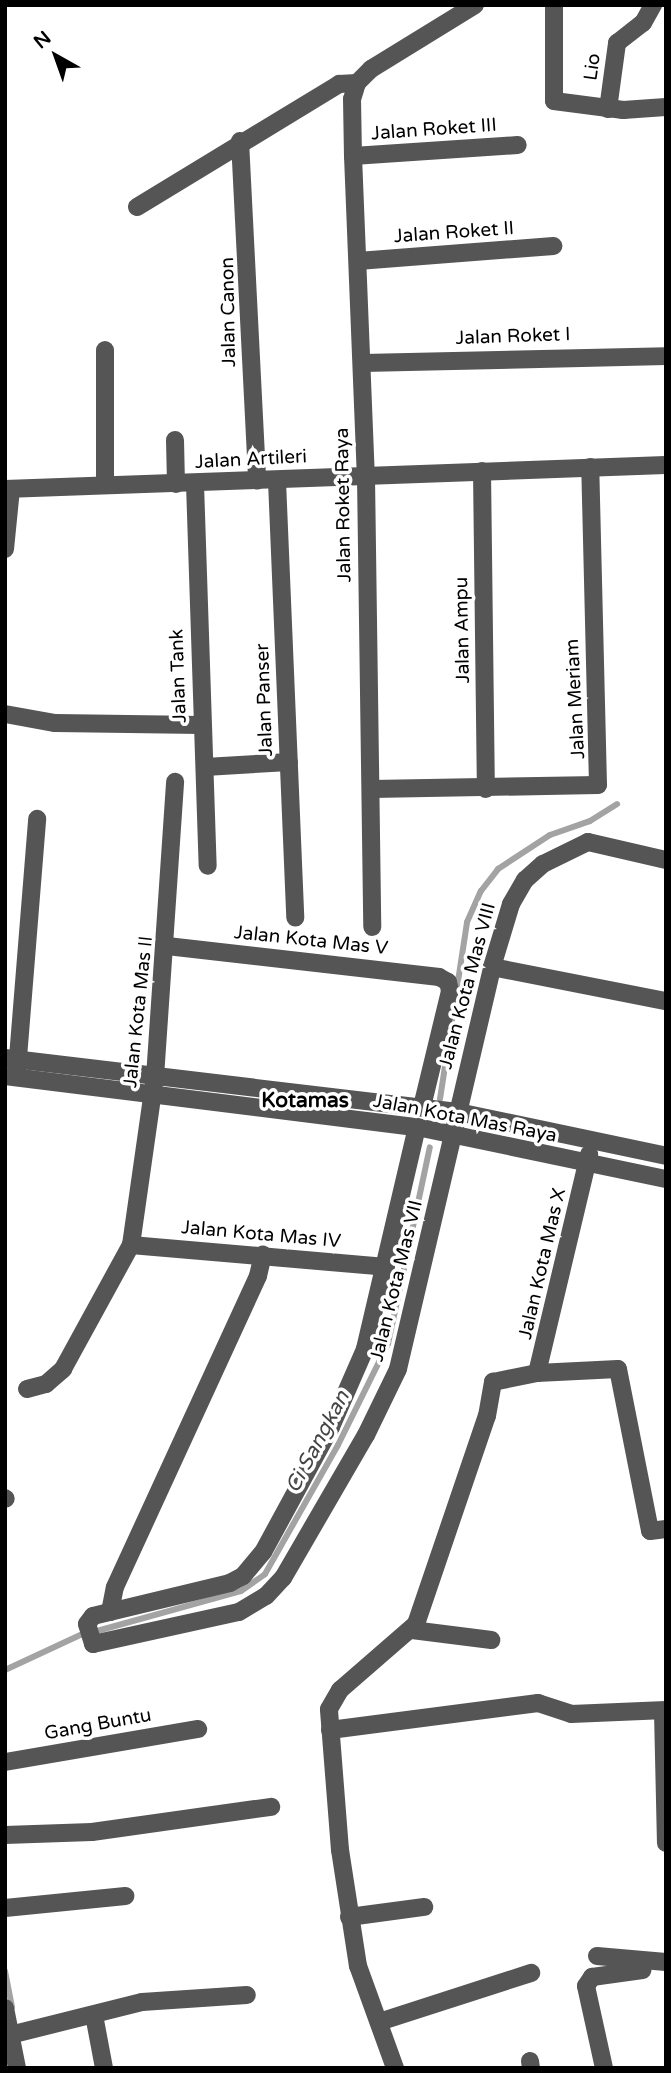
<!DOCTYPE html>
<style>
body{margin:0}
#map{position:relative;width:671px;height:2073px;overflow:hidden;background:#fff;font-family:"Varela Round",sans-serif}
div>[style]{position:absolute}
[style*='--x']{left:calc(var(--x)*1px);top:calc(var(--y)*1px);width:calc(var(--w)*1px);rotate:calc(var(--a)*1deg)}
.stream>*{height:6px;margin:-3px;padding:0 3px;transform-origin:3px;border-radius:3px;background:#a3a3a3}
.minor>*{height:18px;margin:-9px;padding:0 9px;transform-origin:9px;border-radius:9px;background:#555}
span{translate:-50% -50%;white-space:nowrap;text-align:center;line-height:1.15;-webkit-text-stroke:7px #fff;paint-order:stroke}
.street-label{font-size:19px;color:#000}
.neighbourhood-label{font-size:21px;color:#000;font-weight:700}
.water-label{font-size:21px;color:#444;font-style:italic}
.frame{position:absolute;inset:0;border:7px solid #000;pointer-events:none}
.north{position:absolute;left:21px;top:21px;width:70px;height:70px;-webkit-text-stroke:5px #fff;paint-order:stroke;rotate:320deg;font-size:19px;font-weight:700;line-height:28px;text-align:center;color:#000}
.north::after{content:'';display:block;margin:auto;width:24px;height:32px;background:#000;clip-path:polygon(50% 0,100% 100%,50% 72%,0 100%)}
</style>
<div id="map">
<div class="stream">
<div style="--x:440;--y:1099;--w:179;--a:-81.3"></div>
<div style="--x:467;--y:922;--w:34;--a:-66"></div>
<div style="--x:481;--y:891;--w:28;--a:-52"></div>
<div style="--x:498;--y:869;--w:62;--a:-33.2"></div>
<div style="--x:550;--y:835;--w:42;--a:-19.3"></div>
<div style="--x:590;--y:821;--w:32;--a:-32"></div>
<div style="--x:97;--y:1631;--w:149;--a:-15.5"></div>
<div style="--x:241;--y:1591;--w:29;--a:-35"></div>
<div style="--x:265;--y:1574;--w:148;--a:-60.5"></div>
<div style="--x:338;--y:1445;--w:113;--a:-63.7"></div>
<div style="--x:388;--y:1344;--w:201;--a:-78"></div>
<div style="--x:5;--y:1670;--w:83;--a:-25"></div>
<div style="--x:5;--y:1971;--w:37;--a:79"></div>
</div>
<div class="minor">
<div style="--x:554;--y:5;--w:96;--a:90"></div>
<div style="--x:554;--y:101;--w:70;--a:7.4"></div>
<div style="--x:623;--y:110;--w:43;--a:-4"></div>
<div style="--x:357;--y:83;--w:17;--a:107"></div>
<div style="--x:352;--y:99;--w:57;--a:89"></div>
<div style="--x:353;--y:156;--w:321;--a:87.7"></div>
<div style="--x:366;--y:477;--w:450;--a:89.2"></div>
<div style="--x:608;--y:109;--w:67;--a:-82.2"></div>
<div style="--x:617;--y:43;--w:33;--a:-38"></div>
<div style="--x:643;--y:23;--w:21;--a:-61"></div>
<div style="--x:240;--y:141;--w:340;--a:87.1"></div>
<div style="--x:353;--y:156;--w:165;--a:-3.8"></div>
<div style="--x:137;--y:207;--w:237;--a:-31.3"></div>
<div style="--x:339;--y:84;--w:18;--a:-3"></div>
<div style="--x:357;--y:83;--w:20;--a:-45"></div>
<div style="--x:371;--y:69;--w:122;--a:-31.6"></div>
<div style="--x:358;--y:261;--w:196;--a:-4.4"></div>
<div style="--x:363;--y:363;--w:303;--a:-1.3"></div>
<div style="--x:175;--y:440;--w:44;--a:88.7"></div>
<div style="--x:482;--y:471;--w:318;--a:89.3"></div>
<div style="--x:277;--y:481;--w:437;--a:87.6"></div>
<div style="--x:105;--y:484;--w:134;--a:-90"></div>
<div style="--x:195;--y:484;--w:382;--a:88.1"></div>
<div style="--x:5;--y:489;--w:661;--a:-2.08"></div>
<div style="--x:5;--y:549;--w:60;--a:-84.3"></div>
<div style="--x:5;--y:714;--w:51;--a:10.2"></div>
<div style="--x:55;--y:723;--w:146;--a:0.8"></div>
<div style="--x:205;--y:767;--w:84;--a:-3.4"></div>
<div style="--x:372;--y:789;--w:226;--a:-1"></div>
<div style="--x:598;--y:785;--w:318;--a:-91.4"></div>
<div style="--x:167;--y:946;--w:274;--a:6.5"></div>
<div style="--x:439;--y:977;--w:10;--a:29"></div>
<div style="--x:448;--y:982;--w:9;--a:77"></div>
<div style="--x:450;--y:991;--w:119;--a:103.6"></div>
<div style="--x:492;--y:967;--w:177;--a:11.1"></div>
<div style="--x:5;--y:1058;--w:456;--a:6.8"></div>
<div style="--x:458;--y:1112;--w:213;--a:11.9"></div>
<div style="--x:17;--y:1070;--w:252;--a:-85.4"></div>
<div style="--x:5;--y:1076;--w:415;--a:7.1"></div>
<div style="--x:417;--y:1127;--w:254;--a:11.8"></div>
<div style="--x:417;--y:1127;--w:228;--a:103.2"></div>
<div style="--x:365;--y:1349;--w:85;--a:113.6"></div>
<div style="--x:331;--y:1427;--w:142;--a:118.5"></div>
<div style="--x:263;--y:1552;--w:31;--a:130"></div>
<div style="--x:243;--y:1576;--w:15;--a:152"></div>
<div style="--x:230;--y:1583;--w:141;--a:166.5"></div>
<div style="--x:93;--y:1616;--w:10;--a:127"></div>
<div style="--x:87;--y:1624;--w:21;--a:73"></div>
<div style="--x:93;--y:1644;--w:149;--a:-12.4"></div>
<div style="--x:239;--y:1612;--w:31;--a:-31"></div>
<div style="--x:266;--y:1596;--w:25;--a:-47"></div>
<div style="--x:283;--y:1578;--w:165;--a:-59.9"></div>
<div style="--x:366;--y:1435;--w:73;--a:-64.1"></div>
<div style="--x:398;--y:1369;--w:413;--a:-76.8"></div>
<div style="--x:492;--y:967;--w:66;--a:-73.2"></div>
<div style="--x:511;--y:904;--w:28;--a:-60"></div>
<div style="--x:525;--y:880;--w:24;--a:-42"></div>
<div style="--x:543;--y:864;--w:50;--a:-26.1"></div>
<div style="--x:588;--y:842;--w:80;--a:13"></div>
<div style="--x:131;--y:1245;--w:256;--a:4.9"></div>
<div style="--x:537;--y:1373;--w:225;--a:-76.6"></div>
<div style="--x:27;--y:1389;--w:20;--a:-15"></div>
<div style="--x:46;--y:1384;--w:23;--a:-41"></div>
<div style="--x:63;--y:1369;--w:141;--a:-61.3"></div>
<div style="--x:131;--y:1245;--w:170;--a:-81.9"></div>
<div style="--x:155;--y:1077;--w:296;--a:-86.1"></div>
<div style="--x:5;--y:1498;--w:1;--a:45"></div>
<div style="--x:110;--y:1612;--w:25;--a:-79"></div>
<div style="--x:115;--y:1587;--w:342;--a:-65.3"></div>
<div style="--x:258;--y:1276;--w:22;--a:-77"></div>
<div style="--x:412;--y:1630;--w:80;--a:7.2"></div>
<div style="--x:663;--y:1712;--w:131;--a:88.7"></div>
<div style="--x:330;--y:1730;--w:210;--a:-7.4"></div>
<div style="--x:538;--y:1703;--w:35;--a:18"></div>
<div style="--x:571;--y:1714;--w:95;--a:-2.4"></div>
<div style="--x:5;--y:1762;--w:196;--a:-9.7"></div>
<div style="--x:5;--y:1835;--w:87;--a:-2"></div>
<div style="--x:92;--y:1832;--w:181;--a:-8"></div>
<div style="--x:5;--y:1908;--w:121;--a:-5.7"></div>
<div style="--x:349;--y:1917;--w:76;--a:-7.6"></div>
<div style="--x:597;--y:1956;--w:69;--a:5"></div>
<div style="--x:5;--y:2008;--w:61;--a:78.7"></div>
<div style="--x:94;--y:2015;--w:54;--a:79.3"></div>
<div style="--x:379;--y:2022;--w:160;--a:-17.9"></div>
<div style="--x:10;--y:2035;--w:136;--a:-14"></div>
<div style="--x:142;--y:2002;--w:105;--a:-3.8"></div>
<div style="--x:530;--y:2061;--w:7;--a:82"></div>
<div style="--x:395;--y:2068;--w:109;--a:-109.9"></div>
<div style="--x:358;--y:1966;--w:117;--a:-98.8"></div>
<div style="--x:340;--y:1850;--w:141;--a:-94.5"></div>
<div style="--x:329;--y:1709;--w:22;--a:-60"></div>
<div style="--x:340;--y:1690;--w:101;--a:-41"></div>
<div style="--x:416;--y:1624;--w:220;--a:-71.2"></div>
<div style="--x:487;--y:1416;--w:35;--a:-80"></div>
<div style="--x:493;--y:1382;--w:45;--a:-11.6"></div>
<div style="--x:537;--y:1373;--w:81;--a:-2.8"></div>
<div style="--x:618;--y:1369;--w:165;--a:78.8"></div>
<div style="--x:650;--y:1531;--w:16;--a:-7"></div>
<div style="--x:604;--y:2068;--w:84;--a:-102.4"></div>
<div style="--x:586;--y:1986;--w:11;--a:-56"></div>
<div style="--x:592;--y:1977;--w:51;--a:-7.8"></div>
</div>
<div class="street-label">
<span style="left:593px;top:67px;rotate:-82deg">Lio</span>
<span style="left:434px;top:130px;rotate:-4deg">Jalan Roket III</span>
<span style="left:454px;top:233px;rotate:-4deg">Jalan Roket II</span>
<span style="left:229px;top:312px;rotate:-91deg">Jalan Canon</span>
<span style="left:513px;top:337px;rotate:-2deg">Jalan Roket I</span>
<span style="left:251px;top:460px;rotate:-3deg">Jalan Artileri</span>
<span style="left:344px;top:505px;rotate:-91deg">Jalan Roket Raya</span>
<span style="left:463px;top:630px;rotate:-91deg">Jalan Ampu</span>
<span style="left:179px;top:676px;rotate:-92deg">Jalan Tank</span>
<span style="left:576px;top:699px;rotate:-93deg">Jalan Meriam</span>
<span style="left:265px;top:700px;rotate:-92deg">Jalan Panser</span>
<span style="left:311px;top:941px;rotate:6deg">Jalan Kota Mas V</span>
<span style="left:468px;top:986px;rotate:-75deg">Jalan Kota Mas VIII</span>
<span style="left:139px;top:1012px;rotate:-84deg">Jalan Kota Mas II</span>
<span style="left:465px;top:1119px;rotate:11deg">Jalan Kota Mas Raya</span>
<span style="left:261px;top:1235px;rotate:5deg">Jalan Kota Mas IV</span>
<span style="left:543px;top:1264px;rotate:-77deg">Jalan Kota Mas X</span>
<span style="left:397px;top:1281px;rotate:-76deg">Jalan Kota Mas VII</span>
<span style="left:98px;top:1725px;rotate:-10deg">Gang Buntu</span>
</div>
<div class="neighbourhood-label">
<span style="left:305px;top:1101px">Kotamas</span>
</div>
<div class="water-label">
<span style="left:318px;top:1442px;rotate:-62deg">Ci Sangkan</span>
</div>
<div class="frame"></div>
<div class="north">N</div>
</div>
